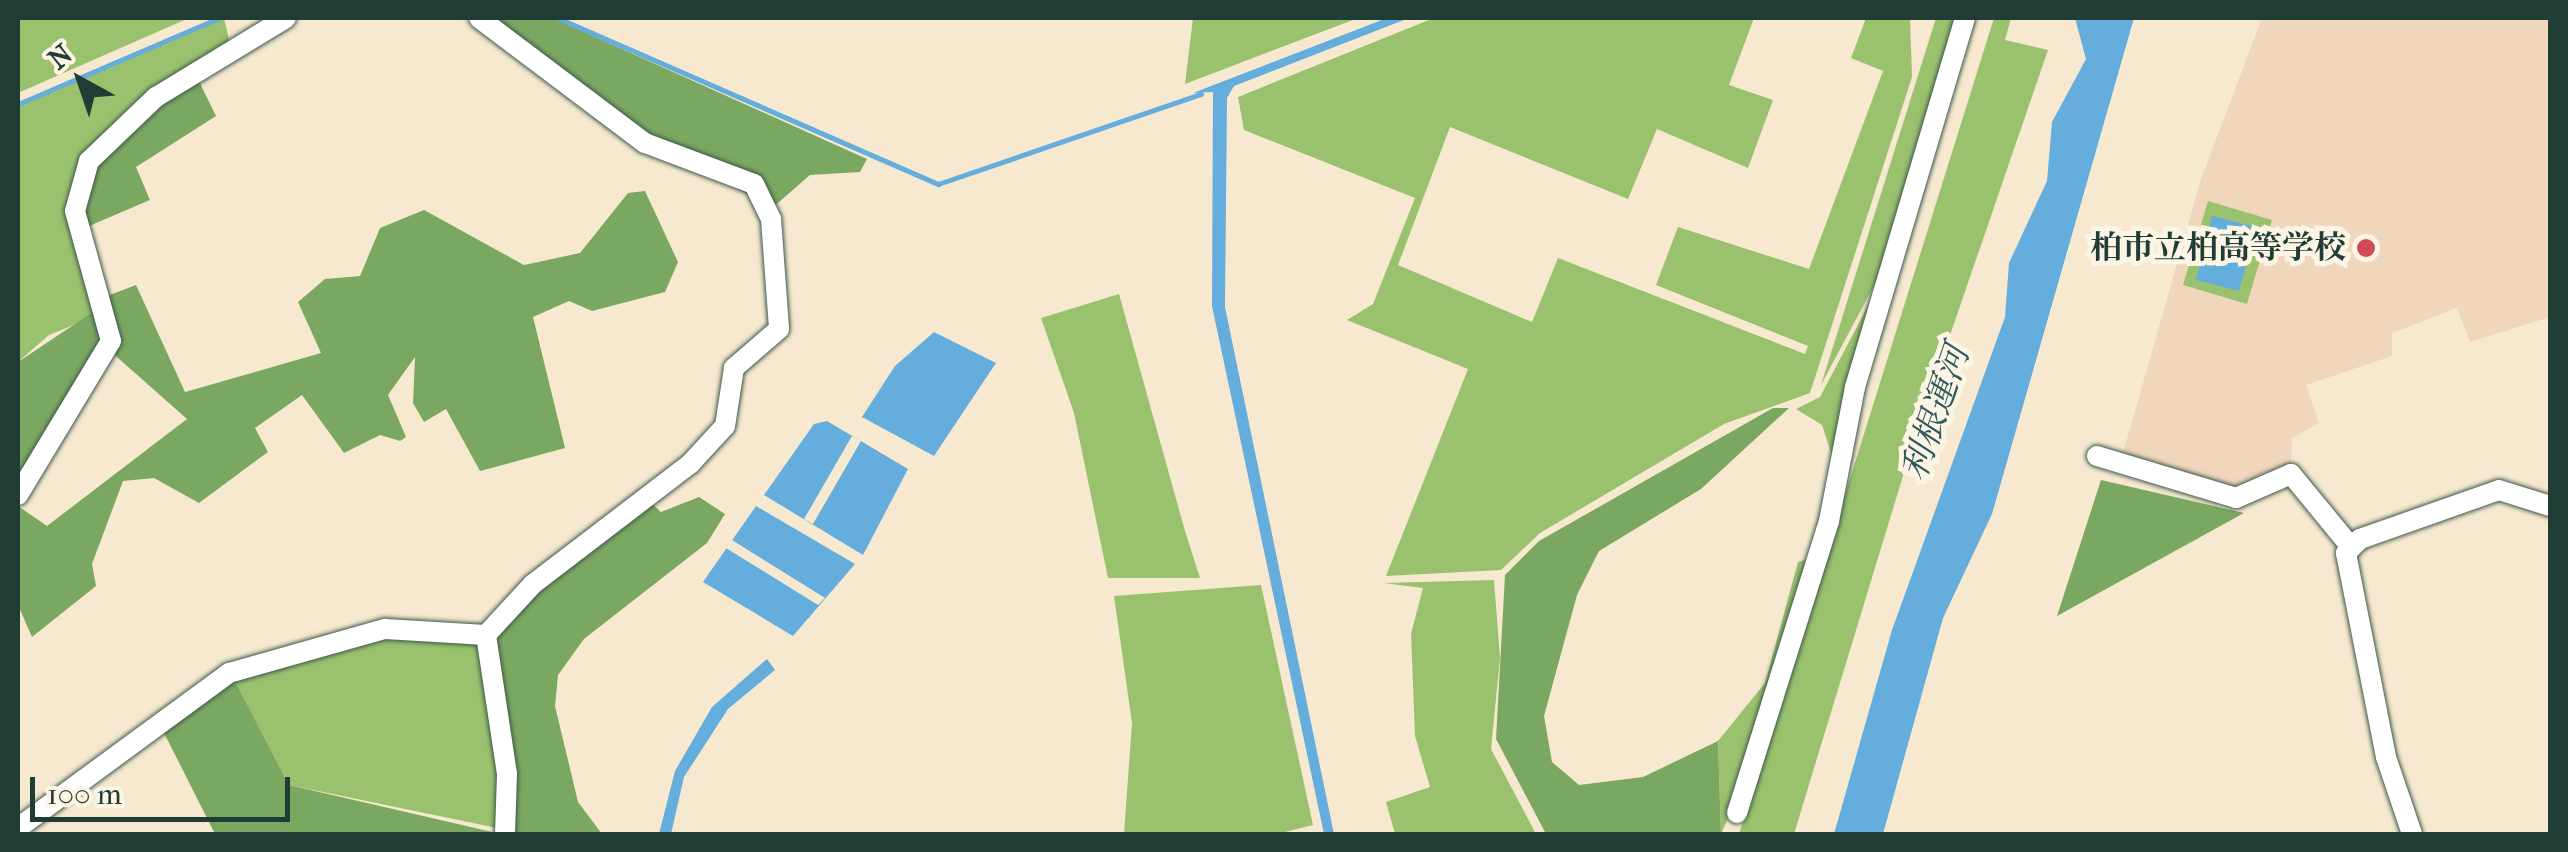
<!DOCTYPE html>
<meta charset="utf-8">
<style>
body{margin:0}
#map{position:relative;width:2568px;height:852px;overflow:hidden;background:#f6e9d0;font-family:"IM FELL French Canon","Noto Serif JP",serif}
div>[style]{position:absolute}
[style*='--x']{left:calc(var(--x)*1px);top:calc(var(--y)*1px);width:calc(var(--w)*1px);rotate:calc(var(--a)*1deg)}
.built>*{inset:0;background:#f0d6bc}
.green>*{inset:0;background:#9ac26e}
.forest>*{inset:0;background:#7ba861}
.water>*{inset:0;background:#64addc}
.pier>*{inset:0;background:#f6e9d0}
.stream>*{height:5px;margin:-2.5px;padding:0 2.5px;transform-origin:2.5px;border-radius:2.5px;background:#64addc}
.roads{filter:drop-shadow(0 0 2px #3f574b) drop-shadow(0 0 2px #3f574b)}
.minor>*{height:20px;margin:-10px;padding:0 10px;transform-origin:10px;border-radius:10px;background:#fff}
.dots>*{width:28px;height:28px;translate:-50% -50%;box-sizing:border-box;border:5px solid #fcf5e5;border-radius:50%}
span{translate:-50% -50%;white-space:nowrap;text-align:center;line-height:1.15;-webkit-text-stroke:10px #fcf5e5;paint-order:stroke}
.poi-label{font-size:32px;color:#1f3d34;font-weight:700}
.right{translate:-100% -50%;text-align:right}
.water-label{font-size:35px;color:#30595e;font-style:italic}
.frame{position:absolute;inset:0;border:20px solid #1f3d34;pointer-events:none}
.north{position:absolute;left:30px;top:30px;width:100px;height:100px;-webkit-text-stroke:8px #fcf5e5;paint-order:stroke;rotate:320deg;font-size:28px;font-weight:700;line-height:40px;text-align:center;color:#1f3d34}
.north::after{content:'';display:block;margin:auto;width:35px;height:45px;background:#1f3d34;clip-path:polygon(50% 0,100% 100%,50% 72%,0 100%)}
.scale{position:absolute;left:30px;top:777px;width:260px;height:45px;box-sizing:border-box;border:5px solid #1f3d34;border-top:0;padding-left:12px;font-size:30px;line-height:35px;white-space:nowrap;color:#1f3d34;-webkit-text-stroke:8px #fcf5e5;paint-order:stroke}
</style>
<div id="map">
<div class="built">
<div style="clip-path:polygon(2262px 18px,2550px 18px,2550px 317px,2470px 342px,2457px 308px,2392px 333px,2392px 356px,2306px 385px,2319px 423px,2292px 438px,2291px 466px,2245px 492px,2122px 457px,2201px 179px)"></div>
</div>
<div class="green">
<div style="clip-path:polygon(18px 18px,189px 18px,18px 93px)"></div>
<div style="clip-path:polygon(224px 18px,230px 44px,77px 177px,105px 312px,49px 335px,18px 362px,18px 105px)"></div>
<div style="clip-path:polygon(1193px 18px,1358px 18px,1185px 84px)"></div>
<div style="clip-path:polygon(1434px 18px,1754px 18px,1729px 85px,1773px 100px,1748px 168px,1657px 129px,1628px 199px,1450px 127px,1398px 265px,1532px 322px,1558px 258px,1805px 354px,1808px 346px,1656px 285px,1678px 227px,1809px 269px,1883px 71px,1851px 58px,1866px 18px,1910px 18px,1912px 77px,1810px 393px,1724px 424px,1540px 533px,1501px 570px,1386px 576px,1468px 369px,1347px 320px,1373px 304px,1415px 198px,1244px 130px,1238px 97px)"></div>
<div style="clip-path:polygon(1936px 18px,1959px 18px,1884px 267px,1821px 385px)"></div>
<div style="clip-path:polygon(1994px 18px,2011px 18px,2005px 40px,2048px 50px,1913px 443px,1794px 834px,1739px 834px)"></div>
<div style="clip-path:polygon(2208px 201px,2272px 220px,2247px 304px,2183px 285px)"></div>
<div style="clip-path:polygon(1880px 283px,1833px 459px,1822px 425px,1796px 409px,1820px 397px)"></div>
<div style="clip-path:polygon(1119px 294px,1185px 531px,1200px 578px,1108px 578px,1074px 413px,1041px 318px)"></div>
<div style="clip-path:polygon(1811px 558px,1734px 805px,1721px 834px,1718px 741px,1765px 683px,1798px 562px)"></div>
<div style="clip-path:polygon(1494px 580px,1500px 658px,1491px 749px,1536px 834px,1395px 834px,1386px 802px,1430px 787px,1415px 736px,1411px 634px,1423px 588px,1384px 583px)"></div>
<div style="clip-path:polygon(1261px 585px,1313px 825px,1277px 834px,1124px 834px,1132px 723px,1114px 596px)"></div>
<div style="clip-path:polygon(369px 632px,485px 640px,502px 829px,289px 785px,232px 675px)"></div>
</div>
<div class="forest">
<div style="clip-path:polygon(480px 18px,553px 18px,867px 159px,860px 172px,810px 175px,772px 208px,655px 143px)"></div>
<div style="clip-path:polygon(196px 75px,216px 116px,136px 167px,150px 200px,82px 229px,90px 166px)"></div>
<div style="clip-path:polygon(645px 191px,678px 262px,665px 292px,592px 311px,569px 301px,533px 317px,565px 448px,480px 471px,446px 409px,424px 422px,413px 403px,415px 357px,388px 395px,406px 437px,400px 441px,380px 435px,344px 453px,302px 395px,255px 428px,268px 452px,199px 503px,154px 478px,123px 481px,92px 564px,96px 586px,32px 637px,18px 605px,18px 506px,47px 526px,187px 419px,109px 350px,117px 324px,107px 296px,136px 285px,185px 392px,321px 353px,298px 302px,325px 279px,360px 276px,380px 228px,424px 210px,524px 265px,580px 253px,628px 193px)"></div>
<div style="clip-path:polygon(93px 312px,109px 326px,18px 486px,18px 362px)"></div>
<div style="clip-path:polygon(1773px 408px,1789px 408px,1701px 489px,1599px 551px,1577px 595px,1544px 716px,1552px 762px,1579px 785px,1643px 777px,1718px 741px,1721px 834px,1546px 834px,1496px 739px,1505px 575px,1539px 541px)"></div>
<div style="clip-path:polygon(2101px 480px,2244px 513px,2057px 616px)"></div>
<div style="clip-path:polygon(699px 497px,725px 514px,707px 543px,584px 639px,558px 675px,555px 706px,578px 802px,602px 834px,507px 834px,493px 635px,525px 595px,650px 502px,661px 512px)"></div>
<div style="clip-path:polygon(232px 675px,289px 785px,501px 834px,215px 834px,159px 723px)"></div>
</div>
<div class="water">
<div style="clip-path:polygon(1387px 18px,1409px 18px,1234px 86px,1227px 98px,1225px 307px,1334px 834px,1324px 834px,1212px 306px,1213px 92px,1193px 93px)"></div>
<div style="clip-path:polygon(2075px 18px,2134px 18px,1992px 514px,1943px 618px,1883px 834px,1834px 834px,1892px 630px,2005px 317px,2009px 263px,2047px 181px,2052px 122px,2086px 59px)"></div>
<div style="clip-path:polygon(2212px 216px,2256px 227px,2239px 291px,2196px 280px)"></div>
<div style="clip-path:polygon(934px 332px,996px 363px,934px 456px,862px 417px,895px 366px)"></div>
<div style="clip-path:polygon(827px 421px,908px 469px,863px 555px,764px 495px,814px 424px)"></div>
<div style="clip-path:polygon(756px 506px,855px 564px,793px 636px,703px 582px)"></div>
<div style="clip-path:polygon(767px 659px,775px 670px,728px 709px,684px 777px,671px 834px,659px 834px,675px 771px,712px 707px)"></div>
</div>
<div class="pier">
<div style="clip-path:polygon(852px 436px,861px 441px,813px 524px,804px 519px)"></div>
<div style="clip-path:polygon(732px 540px,825px 598px,818px 605px,726px 548px)"></div>
</div>
<div class="stream">
<div style="--x:558;--y:18;--w:415;--a:23.6"></div>
<div style="--x:938;--y:184;--w:278;--a:-18.9"></div>
<div style="--x:18;--y:104;--w:219;--a:-23.2"></div>
</div>
<div class="roads">
<div class="minor">
<div style="--x:479;--y:18;--w:208;--a:37"></div>
<div style="--x:645;--y:143;--w:116;--a:20.6"></div>
<div style="--x:754;--y:184;--w:39;--a:64"></div>
<div style="--x:771;--y:219;--w:110;--a:85.8"></div>
<div style="--x:779;--y:329;--w:60;--a:139.1"></div>
<div style="--x:734;--y:368;--w:59;--a:98.8"></div>
<div style="--x:725;--y:426;--w:52;--a:132.6"></div>
<div style="--x:690;--y:464;--w:198;--a:142.6"></div>
<div style="--x:533;--y:584;--w:69;--a:132.7"></div>
<div style="--x:486;--y:635;--w:141;--a:81.4"></div>
<div style="--x:507;--y:774;--w:60;--a:91.9"></div>
<div style="--x:2097;--y:456;--w:145;--a:16.8"></div>
<div style="--x:2236;--y:498;--w:60;--a:-23.6"></div>
<div style="--x:2291;--y:474;--w:94;--a:50.6"></div>
<div style="--x:18;--y:495;--w:180;--a:-58.9"></div>
<div style="--x:111;--y:341;--w:135;--a:-105.5"></div>
<div style="--x:75;--y:211;--w:52;--a:-74.4"></div>
<div style="--x:89;--y:161;--w:93;--a:-43.7"></div>
<div style="--x:156;--y:97;--w:152;--a:-31.3"></div>
<div style="--x:1737;--y:813;--w:306;--a:-72.5"></div>
<div style="--x:1829;--y:521;--w:136;--a:-79"></div>
<div style="--x:1855;--y:387;--w:385;--a:-73.4"></div>
<div style="--x:18;--y:828;--w:262;--a:-36.3"></div>
<div style="--x:229;--y:673;--w:162;--a:-15.8"></div>
<div style="--x:385;--y:629;--w:101;--a:3.4"></div>
<div style="--x:2412;--y:834;--w:81;--a:-108.7"></div>
<div style="--x:2386;--y:757;--w:208;--a:-101.1"></div>
<div style="--x:2346;--y:553;--w:20;--a:-45"></div>
<div style="--x:2360;--y:539;--w:147;--a:-19.4"></div>
<div style="--x:2499;--y:490;--w:53;--a:17.4"></div>
</div>
</div>
<div class="dots">
<div style="left:2366px;top:248px;background:#d1495b"></div>
</div>
<div class="poi-label">
<span class="right" style="left:2346px;top:248px">柏市立柏高等学校</span>
</div>
<div class="water-label">
<span style="left:1936px;top:413px;rotate:-71deg">利根運河</span>
</div>
<div class="frame"></div>
<div class="north">N</div>
<div class="scale">100 m</div>
</div>
